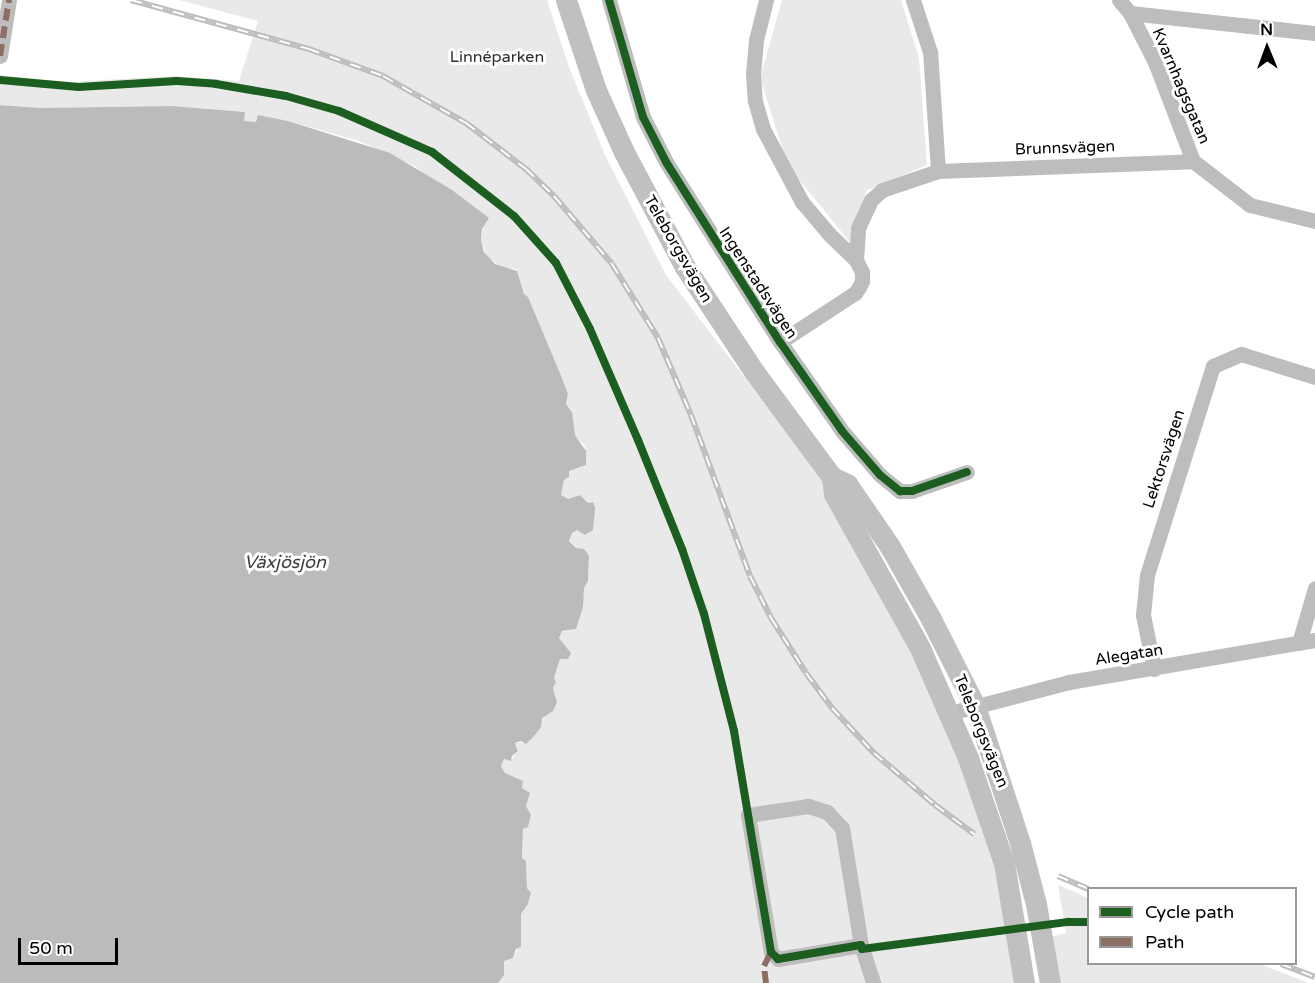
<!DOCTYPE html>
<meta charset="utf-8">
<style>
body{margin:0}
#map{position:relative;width:1315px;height:983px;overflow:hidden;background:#fff;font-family:"Varela Round",sans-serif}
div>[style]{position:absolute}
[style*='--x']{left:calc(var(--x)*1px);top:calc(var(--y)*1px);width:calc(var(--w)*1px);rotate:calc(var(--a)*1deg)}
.green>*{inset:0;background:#e9e9e9}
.water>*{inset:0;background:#bbb}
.street>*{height:15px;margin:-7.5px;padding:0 7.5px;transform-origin:7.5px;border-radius:7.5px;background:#bdbdbd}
.secondary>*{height:21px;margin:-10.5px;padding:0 10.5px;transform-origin:10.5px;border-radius:10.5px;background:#c0c0c0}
.rail>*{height:6px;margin-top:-3px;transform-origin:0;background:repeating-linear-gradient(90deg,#fff 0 11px,#bdbdbd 0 22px);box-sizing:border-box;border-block:2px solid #bdbdbd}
.quiet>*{height:6px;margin-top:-3px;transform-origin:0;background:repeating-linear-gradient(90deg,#8d6e63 0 12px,transparent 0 18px)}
.cycleway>*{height:8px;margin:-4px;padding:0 4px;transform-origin:4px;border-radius:4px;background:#1b5e20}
span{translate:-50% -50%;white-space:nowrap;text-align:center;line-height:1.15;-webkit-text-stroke:6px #fff;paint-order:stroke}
.park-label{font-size:16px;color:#2e2e2e}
.street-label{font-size:16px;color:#000}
.water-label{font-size:18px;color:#3f3f3f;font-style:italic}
.legend{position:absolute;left:1087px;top:887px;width:210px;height:78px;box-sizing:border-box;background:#fff;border:2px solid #999;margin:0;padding:8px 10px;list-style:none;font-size:18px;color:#000}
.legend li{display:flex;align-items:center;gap:12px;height:30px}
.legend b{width:30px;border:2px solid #999}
.north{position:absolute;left:1237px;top:18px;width:60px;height:60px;-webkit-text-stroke:4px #fff;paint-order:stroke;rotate:359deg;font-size:16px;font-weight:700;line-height:24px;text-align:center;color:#000}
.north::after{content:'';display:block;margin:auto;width:21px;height:27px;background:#000;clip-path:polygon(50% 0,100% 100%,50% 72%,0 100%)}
.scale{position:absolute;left:18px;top:938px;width:100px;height:27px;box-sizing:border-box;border:3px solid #000;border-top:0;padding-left:8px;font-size:18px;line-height:21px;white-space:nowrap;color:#000;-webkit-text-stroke:4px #fff;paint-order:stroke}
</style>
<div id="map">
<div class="green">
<div style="clip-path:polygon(179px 0,547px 0,569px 67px,605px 155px,666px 275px,834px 494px,968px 758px,1024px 983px,498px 983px,504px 972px,504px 961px,513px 958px,521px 942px,519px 936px,521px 914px,529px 902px,531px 893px,527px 888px,526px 861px,522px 858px,523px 829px,528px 827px,531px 815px,526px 806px,529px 794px,522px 788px,523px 781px,505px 773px,501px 766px,504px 759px,511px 761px,518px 749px,515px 743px,528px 742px,539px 728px,542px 718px,554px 706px,557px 701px,553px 688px,556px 682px,554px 678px,560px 659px,566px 659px,571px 653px,559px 638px,561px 632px,576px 629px,582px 609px,584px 588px,588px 581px,589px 561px,586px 552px,576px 548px,569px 541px,572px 533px,577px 530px,585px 535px,593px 530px,594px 512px,593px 502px,588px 503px,580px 495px,568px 499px,563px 499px,561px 494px,564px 480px,569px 477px,569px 471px,586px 465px,585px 446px,575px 435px,571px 409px,566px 404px,568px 394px,564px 382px,548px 351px,528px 297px,524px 294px,516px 269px,503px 268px,487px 257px,481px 240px,484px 224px,415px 166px,359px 141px,288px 121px,258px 115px,257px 122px,244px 121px,245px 112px,171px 106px,40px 108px,0 105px,0 75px,68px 82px,175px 76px,239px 81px,258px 21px)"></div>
<div style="clip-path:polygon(782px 0,901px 0,919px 58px,927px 165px,866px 191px,853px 246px,788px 166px,760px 78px)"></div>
<div style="clip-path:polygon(1058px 885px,1088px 898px,1088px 964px,1260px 964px,1309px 983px,1057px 983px,1050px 937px,1066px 933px)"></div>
</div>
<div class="water">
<div style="clip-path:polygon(0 105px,40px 108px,172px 106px,245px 112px,244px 121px,256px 122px,258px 115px,288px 121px,390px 153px,452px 190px,489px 218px,482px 229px,481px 240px,484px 252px,495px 264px,517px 271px,524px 294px,528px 297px,564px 383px,568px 394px,566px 404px,572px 412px,575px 435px,586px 451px,586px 465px,569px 471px,569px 477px,564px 480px,561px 495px,568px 499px,580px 495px,588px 503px,593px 502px,595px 508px,593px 530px,585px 535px,577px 530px,572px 533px,569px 541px,576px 548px,584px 549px,589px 556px,588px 581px,584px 588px,583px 607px,576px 629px,562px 631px,559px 638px,571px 653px,568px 659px,560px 659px,554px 678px,556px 682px,553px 688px,557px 702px,553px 711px,542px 718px,541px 727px,535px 735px,526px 744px,521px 741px,515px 743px,518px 751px,512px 756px,511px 761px,504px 759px,501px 766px,505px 773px,523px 781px,522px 788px,530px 793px,526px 806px,531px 815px,528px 827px,523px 829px,522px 858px,526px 861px,527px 888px,531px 893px,528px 904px,521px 914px,521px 947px,516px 949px,513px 958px,504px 961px,504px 975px,498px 983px,0 983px)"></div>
</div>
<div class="street">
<div style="--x:609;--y:0;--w:122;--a:73.8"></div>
<div style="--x:643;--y:117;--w:51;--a:62.9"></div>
<div style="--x:666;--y:162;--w:213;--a:57.7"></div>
<div style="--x:780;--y:342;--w:108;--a:55.1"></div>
<div style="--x:842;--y:431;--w:58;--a:49.2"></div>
<div style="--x:880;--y:475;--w:26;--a:39"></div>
<div style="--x:900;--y:491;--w:12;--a:0"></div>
<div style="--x:912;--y:491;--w:58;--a:-19.1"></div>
<div style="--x:766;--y:0;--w:41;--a:104"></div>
<div style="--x:756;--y:40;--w:34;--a:95"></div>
<div style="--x:753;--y:74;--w:27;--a:86"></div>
<div style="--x:755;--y:101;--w:29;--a:74"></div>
<div style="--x:763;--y:129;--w:83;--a:61.9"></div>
<div style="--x:802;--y:202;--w:43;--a:49.7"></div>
<div style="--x:830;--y:235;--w:36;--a:44"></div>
<div style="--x:1119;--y:0;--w:17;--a:50"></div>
<div style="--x:1130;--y:13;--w:55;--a:63"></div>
<div style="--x:1155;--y:62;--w:106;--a:69"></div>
<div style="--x:1193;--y:161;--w:72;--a:37.7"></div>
<div style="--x:1250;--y:205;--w:67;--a:13.8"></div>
<div style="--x:1130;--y:13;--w:186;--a:6.2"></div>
<div style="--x:0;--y:56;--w:57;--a:-80.9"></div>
<div style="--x:938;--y:171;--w:255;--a:-2.2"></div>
<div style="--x:780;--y:342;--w:90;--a:-33.2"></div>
<div style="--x:855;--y:293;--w:7;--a:-56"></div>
<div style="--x:859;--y:287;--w:7;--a:-63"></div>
<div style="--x:862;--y:281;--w:9;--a:-90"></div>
<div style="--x:862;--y:272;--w:13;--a:-117"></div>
<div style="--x:856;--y:260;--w:32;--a:-86"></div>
<div style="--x:858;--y:228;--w:31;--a:-65"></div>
<div style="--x:871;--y:200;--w:15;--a:-42"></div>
<div style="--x:882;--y:190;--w:59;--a:-18.7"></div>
<div style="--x:938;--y:171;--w:119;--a:-93.8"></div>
<div style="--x:930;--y:52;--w:55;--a:-108.1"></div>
<div style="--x:1299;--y:643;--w:57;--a:-73.8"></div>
<div style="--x:1154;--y:669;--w:55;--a:-101.5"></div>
<div style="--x:1143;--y:615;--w:40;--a:-84.3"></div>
<div style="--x:1147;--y:575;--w:219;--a:-72.5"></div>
<div style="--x:1213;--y:366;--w:30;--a:-23"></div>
<div style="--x:1241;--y:354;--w:77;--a:17.3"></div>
<div style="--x:950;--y:713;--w:123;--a:-14.6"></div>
<div style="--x:1069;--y:682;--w:250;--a:-9.7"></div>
<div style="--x:861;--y:945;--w:119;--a:-99.2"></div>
<div style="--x:842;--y:828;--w:22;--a:-133"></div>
<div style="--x:827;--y:812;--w:20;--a:-162"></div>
<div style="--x:808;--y:806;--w:61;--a:171.5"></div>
<div style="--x:748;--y:815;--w:139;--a:80.5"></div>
<div style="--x:771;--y:952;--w:10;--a:45"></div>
<div style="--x:778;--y:959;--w:84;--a:-9.6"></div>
<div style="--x:861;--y:945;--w:40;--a:72"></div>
</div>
<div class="secondary">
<div style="--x:566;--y:0;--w:95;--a:71.6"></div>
<div style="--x:596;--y:90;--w:68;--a:65.7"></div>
<div style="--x:624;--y:152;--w:130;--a:62.1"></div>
<div style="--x:685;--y:267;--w:127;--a:56.6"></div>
<div style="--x:755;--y:373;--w:129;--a:53.5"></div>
<div style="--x:832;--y:477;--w:17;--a:25"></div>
<div style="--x:847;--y:484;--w:74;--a:55.5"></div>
<div style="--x:889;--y:545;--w:85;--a:60.4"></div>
<div style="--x:931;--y:619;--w:97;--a:63.2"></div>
<div style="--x:975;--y:706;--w:144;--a:71.8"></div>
<div style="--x:1020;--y:843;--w:63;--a:75.3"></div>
<div style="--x:1036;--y:904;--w:80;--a:80"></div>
<div style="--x:832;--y:477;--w:17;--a:83"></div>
<div style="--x:834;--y:494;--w:176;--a:60.8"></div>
<div style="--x:920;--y:648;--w:120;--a:66.4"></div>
<div style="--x:968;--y:758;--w:111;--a:71.1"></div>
<div style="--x:1004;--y:863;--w:122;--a:80.5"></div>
</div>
<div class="rail">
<div style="--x:131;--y:0;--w:185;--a:15.4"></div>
<div style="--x:309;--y:49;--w:79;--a:20"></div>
<div style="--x:383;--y:76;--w:95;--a:29.5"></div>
<div style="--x:466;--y:123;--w:76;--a:37.5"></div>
<div style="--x:526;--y:169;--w:39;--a:44"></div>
<div style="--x:554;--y:196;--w:89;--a:49.5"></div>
<div style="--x:612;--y:264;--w:87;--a:58.1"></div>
<div style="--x:658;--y:338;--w:84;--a:66.8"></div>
<div style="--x:691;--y:415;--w:171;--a:69.9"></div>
<div style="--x:750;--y:576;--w:47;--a:63.4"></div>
<div style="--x:771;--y:618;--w:65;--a:57.5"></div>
<div style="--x:806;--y:673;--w:44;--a:53.4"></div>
<div style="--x:832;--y:708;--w:62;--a:47"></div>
<div style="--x:874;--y:753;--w:80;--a:40.4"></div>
<div style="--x:935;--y:805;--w:49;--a:36.6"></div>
<div style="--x:1058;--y:876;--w:33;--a:23"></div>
<div style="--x:1281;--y:964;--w:36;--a:21"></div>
</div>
<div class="quiet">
<div style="--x:0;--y:56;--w:57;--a:-80.9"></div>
<div style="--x:766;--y:983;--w:17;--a:-97"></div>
<div style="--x:764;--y:966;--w:16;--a:-63"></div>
</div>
<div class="cycleway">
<div style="--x:609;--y:0;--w:122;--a:73.8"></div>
<div style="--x:643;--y:117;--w:51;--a:62.9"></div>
<div style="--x:666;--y:162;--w:213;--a:57.7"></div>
<div style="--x:780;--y:342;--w:108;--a:55.1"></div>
<div style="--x:842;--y:431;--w:58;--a:49.2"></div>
<div style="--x:880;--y:475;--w:26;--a:39"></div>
<div style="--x:900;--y:491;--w:12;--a:0"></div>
<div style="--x:912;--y:491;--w:58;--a:-19.1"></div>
<div style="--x:0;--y:80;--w:79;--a:5.1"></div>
<div style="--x:79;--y:87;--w:98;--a:-3.5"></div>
<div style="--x:177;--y:81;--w:39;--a:4"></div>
<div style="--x:216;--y:84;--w:71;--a:9.7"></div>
<div style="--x:286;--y:96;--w:55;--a:15.8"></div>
<div style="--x:339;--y:111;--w:102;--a:23.8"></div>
<div style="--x:432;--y:152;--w:104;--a:38"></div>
<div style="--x:514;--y:216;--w:63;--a:48.2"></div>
<div style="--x:556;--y:263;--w:74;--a:62.7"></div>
<div style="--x:590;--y:329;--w:121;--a:66.6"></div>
<div style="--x:638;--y:440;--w:118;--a:68"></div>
<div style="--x:682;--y:549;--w:69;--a:71.3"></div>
<div style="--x:704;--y:614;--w:121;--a:75.6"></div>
<div style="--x:734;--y:731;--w:224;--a:80.5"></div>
<div style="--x:771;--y:952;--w:10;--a:45"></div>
<div style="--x:778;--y:959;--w:84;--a:-9.6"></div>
<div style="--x:861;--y:945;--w:4;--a:76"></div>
<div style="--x:862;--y:949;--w:208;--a:-7.5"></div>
<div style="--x:1068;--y:922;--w:20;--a:0"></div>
</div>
<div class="park-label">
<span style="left:497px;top:57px">Linnéparken</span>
</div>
<div class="street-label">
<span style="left:1181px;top:86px;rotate:67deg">Kvarnhagsgatan</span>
<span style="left:1065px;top:148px;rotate:-2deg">Brunnsvägen</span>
<span style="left:678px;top:249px;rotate:60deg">Teleborgsvägen</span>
<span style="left:758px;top:283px;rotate:57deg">Ingenstadsvägen</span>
<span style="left:1164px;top:459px;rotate:-72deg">Lektorsvägen</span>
<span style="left:1129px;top:655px;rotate:-9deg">Alegatan</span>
<span style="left:981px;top:731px;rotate:68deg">Teleborgsvägen</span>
</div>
<div class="water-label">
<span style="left:285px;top:562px">Växjösjön</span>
</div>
<ul class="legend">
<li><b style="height:8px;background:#1b5e20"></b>Cycle path</li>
<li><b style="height:8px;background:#8d6e63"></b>Path</li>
</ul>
<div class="north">N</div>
<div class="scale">50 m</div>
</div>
